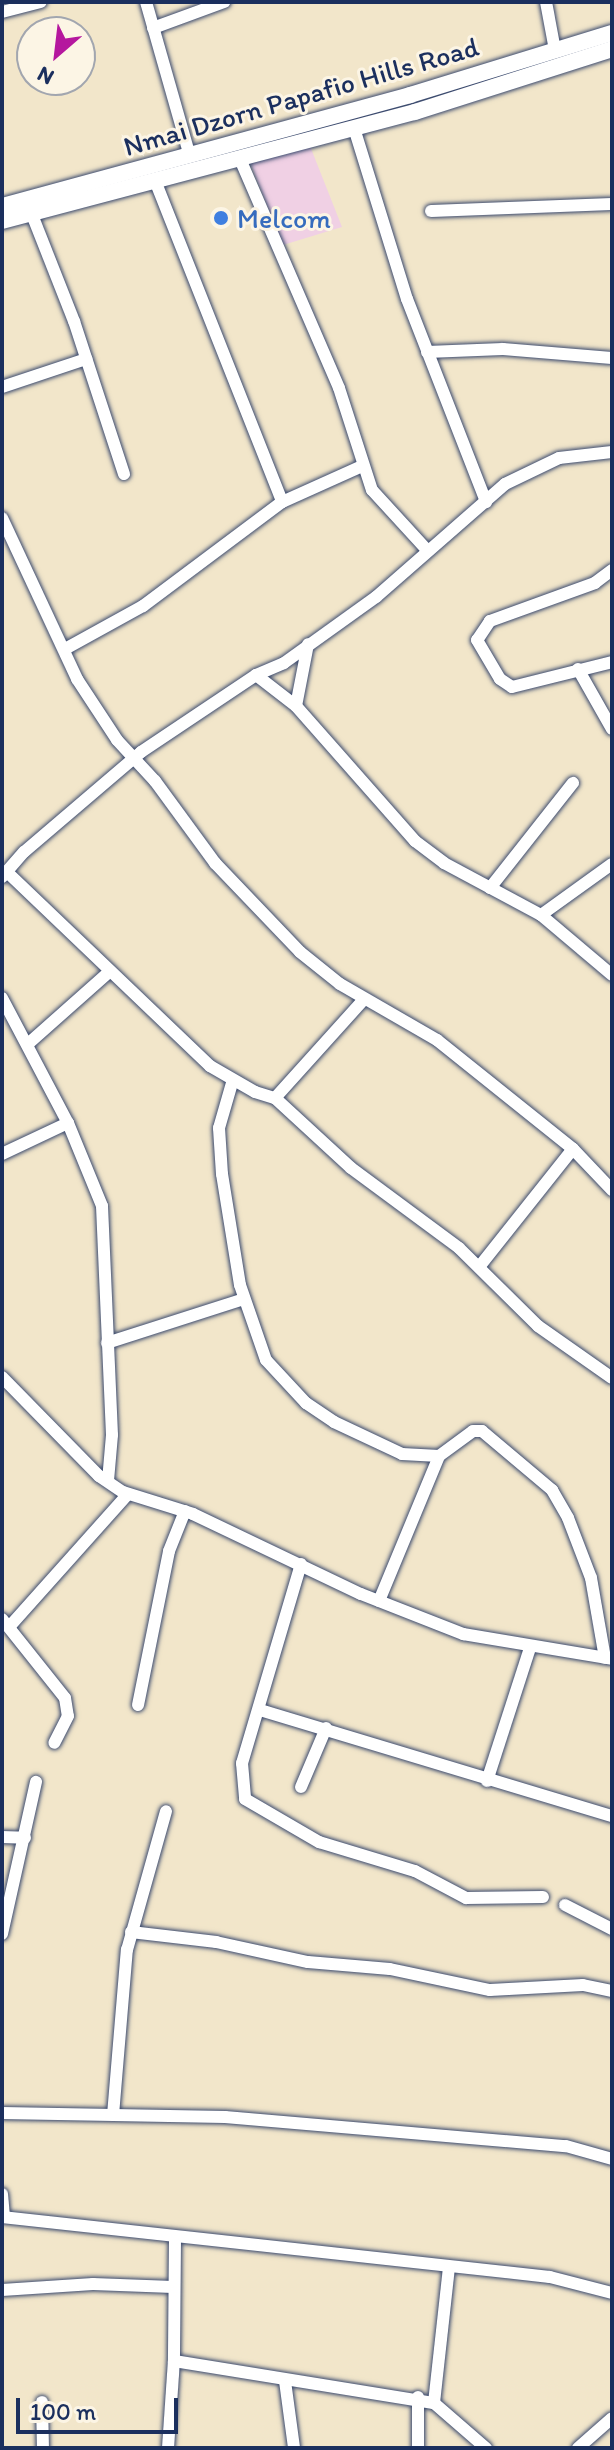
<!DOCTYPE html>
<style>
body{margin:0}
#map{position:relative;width:614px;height:2450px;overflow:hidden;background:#f2e6ca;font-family:Itim,sans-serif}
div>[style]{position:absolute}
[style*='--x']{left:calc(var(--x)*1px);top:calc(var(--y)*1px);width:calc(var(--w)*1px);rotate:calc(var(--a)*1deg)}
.built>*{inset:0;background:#f0d0e4}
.roads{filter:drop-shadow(0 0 2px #3b4a6e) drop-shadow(0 0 2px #3b4a6e)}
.minor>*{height:12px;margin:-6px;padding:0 6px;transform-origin:6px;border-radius:6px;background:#fff}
.tertiary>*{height:16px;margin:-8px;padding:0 8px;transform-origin:8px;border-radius:8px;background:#fff}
.dots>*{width:22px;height:22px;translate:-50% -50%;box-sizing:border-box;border:4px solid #fcf5e5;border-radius:50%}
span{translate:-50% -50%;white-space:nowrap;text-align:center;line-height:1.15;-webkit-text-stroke:6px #fcf5e5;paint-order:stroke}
.street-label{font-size:28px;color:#1b2f5e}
.shop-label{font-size:28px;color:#366cbe}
.left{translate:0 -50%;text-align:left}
.frame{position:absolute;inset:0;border:4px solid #1b2f5e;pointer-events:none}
.north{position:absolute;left:16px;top:16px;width:80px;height:80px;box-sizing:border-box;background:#fcf5e5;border:2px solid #a2a6af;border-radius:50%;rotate:208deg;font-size:22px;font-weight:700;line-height:32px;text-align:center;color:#1b2f5e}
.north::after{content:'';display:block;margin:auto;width:28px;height:36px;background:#b5179e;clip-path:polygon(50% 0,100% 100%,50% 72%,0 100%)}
.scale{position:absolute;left:16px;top:2398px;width:162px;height:36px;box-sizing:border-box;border:4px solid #1b2f5e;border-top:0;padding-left:10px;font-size:24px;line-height:28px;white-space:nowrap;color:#1b2f5e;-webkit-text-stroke:6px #fcf5e5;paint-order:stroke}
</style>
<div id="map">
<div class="built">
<div style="clip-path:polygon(310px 146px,342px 227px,283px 245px,250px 162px)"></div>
</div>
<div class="roads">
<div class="minor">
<div style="--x:146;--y:2;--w:160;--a:74.1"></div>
<div style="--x:546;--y:2;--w:49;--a:79.4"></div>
<div style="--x:2;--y:12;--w:40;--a:-14.4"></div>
<div style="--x:153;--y:28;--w:76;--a:-20.1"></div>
<div style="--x:354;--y:128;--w:179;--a:72.8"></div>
<div style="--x:407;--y:299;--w:218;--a:68.7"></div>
<div style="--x:240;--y:159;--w:249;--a:66.6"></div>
<div style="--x:339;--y:388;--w:107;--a:72.1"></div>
<div style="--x:372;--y:490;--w:80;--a:47.5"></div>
<div style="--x:156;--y:183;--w:343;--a:68.4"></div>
<div style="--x:29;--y:207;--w:123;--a:68.5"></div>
<div style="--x:74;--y:321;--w:161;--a:71.9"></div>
<div style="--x:431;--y:211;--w:181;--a:-2.2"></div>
<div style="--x:427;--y:352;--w:76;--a:-2.3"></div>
<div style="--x:503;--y:349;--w:109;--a:4.7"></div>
<div style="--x:2;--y:387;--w:89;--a:-18.4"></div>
<div style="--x:2;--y:518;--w:178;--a:65"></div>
<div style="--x:77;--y:679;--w:73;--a:56.7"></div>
<div style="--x:117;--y:740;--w:56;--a:47.2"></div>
<div style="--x:155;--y:781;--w:102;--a:53.8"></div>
<div style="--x:215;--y:863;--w:123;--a:46.3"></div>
<div style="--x:300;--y:952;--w:51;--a:38.7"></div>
<div style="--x:340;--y:984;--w:112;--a:30"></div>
<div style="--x:437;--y:1040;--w:174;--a:38.7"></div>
<div style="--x:573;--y:1149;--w:57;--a:46.4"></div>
<div style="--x:612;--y:570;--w:21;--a:143"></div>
<div style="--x:595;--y:583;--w:112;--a:160.1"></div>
<div style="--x:490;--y:621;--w:23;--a:124"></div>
<div style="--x:477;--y:640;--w:45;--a:59.5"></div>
<div style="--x:500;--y:679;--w:14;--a:34"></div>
<div style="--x:512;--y:687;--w:103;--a:-14"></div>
<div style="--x:65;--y:649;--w:89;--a:-28.9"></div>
<div style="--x:143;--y:606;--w:174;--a:-36.8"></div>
<div style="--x:282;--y:502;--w:88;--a:-24.2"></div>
<div style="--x:578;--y:669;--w:69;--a:60.5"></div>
<div style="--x:256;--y:675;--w:51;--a:37.8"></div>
<div style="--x:296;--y:706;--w:180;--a:48.6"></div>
<div style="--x:415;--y:841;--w:36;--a:37"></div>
<div style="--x:444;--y:863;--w:110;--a:28.2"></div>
<div style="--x:541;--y:915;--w:93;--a:40.2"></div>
<div style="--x:296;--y:706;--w:63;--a:-79"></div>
<div style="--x:7;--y:872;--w:281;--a:43.7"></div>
<div style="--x:210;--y:1066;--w:52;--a:30"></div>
<div style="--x:255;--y:1092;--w:21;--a:17"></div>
<div style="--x:275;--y:1098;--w:133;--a:-48"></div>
<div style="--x:2;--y:877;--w:33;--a:-49"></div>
<div style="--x:24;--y:852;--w:154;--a:-40.5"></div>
<div style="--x:141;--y:752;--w:138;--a:-33.8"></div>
<div style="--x:256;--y:675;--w:30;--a:-23"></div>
<div style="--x:284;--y:663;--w:113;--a:-35.7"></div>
<div style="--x:376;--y:597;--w:171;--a:-41.2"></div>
<div style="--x:505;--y:484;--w:60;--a:-25.7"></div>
<div style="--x:559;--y:458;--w:53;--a:-6.5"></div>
<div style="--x:490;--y:888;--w:134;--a:-51.7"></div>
<div style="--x:541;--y:915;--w:87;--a:-35.7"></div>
<div style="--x:2;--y:998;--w:141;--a:62.2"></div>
<div style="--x:29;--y:1043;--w:107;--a:-41.6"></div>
<div style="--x:232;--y:1083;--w:47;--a:106.1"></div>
<div style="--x:219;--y:1128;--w:46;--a:86.3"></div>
<div style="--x:222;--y:1174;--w:112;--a:80.8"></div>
<div style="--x:240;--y:1285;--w:79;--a:70.9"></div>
<div style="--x:266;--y:1360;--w:59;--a:47.1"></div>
<div style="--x:306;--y:1403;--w:34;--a:34"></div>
<div style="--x:334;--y:1422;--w:75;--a:25.2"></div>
<div style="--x:402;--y:1454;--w:37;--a:3"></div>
<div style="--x:275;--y:1098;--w:103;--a:42.6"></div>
<div style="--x:351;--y:1168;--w:134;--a:36.5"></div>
<div style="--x:459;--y:1248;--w:111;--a:44.6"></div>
<div style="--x:538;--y:1326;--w:90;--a:35.1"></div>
<div style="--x:2;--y:1154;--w:73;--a:-25.2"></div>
<div style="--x:68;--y:1123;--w:90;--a:67.7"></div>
<div style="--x:102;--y:1206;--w:229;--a:87.5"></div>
<div style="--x:112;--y:1435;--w:46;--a:95"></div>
<div style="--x:479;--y:1267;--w:151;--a:-51.5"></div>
<div style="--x:107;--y:1343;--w:144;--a:-17.8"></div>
<div style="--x:2;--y:1377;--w:139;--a:45.6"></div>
<div style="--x:99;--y:1476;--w:29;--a:34"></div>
<div style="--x:123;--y:1492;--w:73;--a:17.4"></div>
<div style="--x:193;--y:1514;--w:186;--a:25.5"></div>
<div style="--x:361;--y:1594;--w:110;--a:21.4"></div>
<div style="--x:463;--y:1634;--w:151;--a:9.5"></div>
<div style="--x:301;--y:1564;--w:208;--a:106.5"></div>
<div style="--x:242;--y:1763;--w:36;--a:85"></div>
<div style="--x:245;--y:1799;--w:86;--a:30.2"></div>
<div style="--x:319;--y:1842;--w:100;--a:16.8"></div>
<div style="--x:415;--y:1871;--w:58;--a:27.9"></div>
<div style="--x:466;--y:1898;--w:77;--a:-0.7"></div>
<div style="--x:379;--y:1601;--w:157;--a:-67.5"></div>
<div style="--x:439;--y:1456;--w:42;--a:-36.3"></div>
<div style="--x:473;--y:1431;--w:9;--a:0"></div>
<div style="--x:482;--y:1431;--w:92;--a:40.1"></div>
<div style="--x:552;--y:1490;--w:32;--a:60"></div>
<div style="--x:568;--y:1518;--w:64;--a:69"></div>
<div style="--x:591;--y:1578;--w:81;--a:80.1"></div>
<div style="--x:2;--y:1619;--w:101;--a:51.4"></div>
<div style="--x:65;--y:1698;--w:18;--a:81"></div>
<div style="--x:68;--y:1716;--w:30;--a:117"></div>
<div style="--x:10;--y:1626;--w:177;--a:-48.2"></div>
<div style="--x:138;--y:1705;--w:157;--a:-78.6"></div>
<div style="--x:169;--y:1551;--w:43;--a:-68.2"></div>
<div style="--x:260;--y:1710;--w:368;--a:16.8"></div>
<div style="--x:487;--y:1781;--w:140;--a:-72.1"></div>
<div style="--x:301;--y:1787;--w:64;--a:-67"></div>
<div style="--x:2;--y:1837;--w:23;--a:2"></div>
<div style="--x:565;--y:1905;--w:53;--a:27.1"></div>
<div style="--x:131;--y:1932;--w:86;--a:6.7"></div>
<div style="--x:216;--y:1942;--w:94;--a:12.3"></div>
<div style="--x:308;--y:1962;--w:82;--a:4.9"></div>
<div style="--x:390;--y:1969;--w:102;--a:11.9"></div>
<div style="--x:490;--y:1990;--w:93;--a:-3.1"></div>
<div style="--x:583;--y:1985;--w:30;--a:12"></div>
<div style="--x:2;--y:1934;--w:156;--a:-77.4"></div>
<div style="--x:2;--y:2113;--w:223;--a:1"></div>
<div style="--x:225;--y:2117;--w:342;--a:4.9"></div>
<div style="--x:566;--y:2146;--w:48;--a:15.8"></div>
<div style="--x:113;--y:2115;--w:166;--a:-85.2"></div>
<div style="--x:127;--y:1950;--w:144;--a:-74.3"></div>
<div style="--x:2;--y:2194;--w:23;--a:85"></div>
<div style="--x:2;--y:2217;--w:551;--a:6.25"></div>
<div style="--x:550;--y:2277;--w:64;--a:14.5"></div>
<div style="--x:175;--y:2239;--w:122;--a:90.5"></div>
<div style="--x:174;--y:2361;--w:263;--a:9.2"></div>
<div style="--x:434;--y:2403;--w:136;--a:-83.7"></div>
<div style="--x:2;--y:2290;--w:91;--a:-3.8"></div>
<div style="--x:93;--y:2284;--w:80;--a:2.1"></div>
<div style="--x:285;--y:2381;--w:68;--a:82.3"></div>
<div style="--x:418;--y:2397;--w:51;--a:90"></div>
<div style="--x:42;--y:2402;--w:46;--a:88.8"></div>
<div style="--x:434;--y:2403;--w:69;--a:40.9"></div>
<div style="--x:168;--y:2448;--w:87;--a:-86.1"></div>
<div style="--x:578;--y:2448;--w:45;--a:-41.4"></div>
</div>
<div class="tertiary">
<div style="--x:2;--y:206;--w:423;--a:-15.2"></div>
<div style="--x:410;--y:95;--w:211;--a:-17.1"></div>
<div style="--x:2;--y:221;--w:427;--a:-14.8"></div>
<div style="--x:415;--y:112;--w:207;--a:-17.7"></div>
</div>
</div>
<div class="dots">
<div style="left:221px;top:218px;background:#3f7fe0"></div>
</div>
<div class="street-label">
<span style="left:301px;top:96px;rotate:-16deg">Nmai Dzorn Papafio Hills Road</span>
</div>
<div class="shop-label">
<span class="left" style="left:237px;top:218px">Melcom</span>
</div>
<div class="frame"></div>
<div class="north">N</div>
<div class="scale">100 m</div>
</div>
